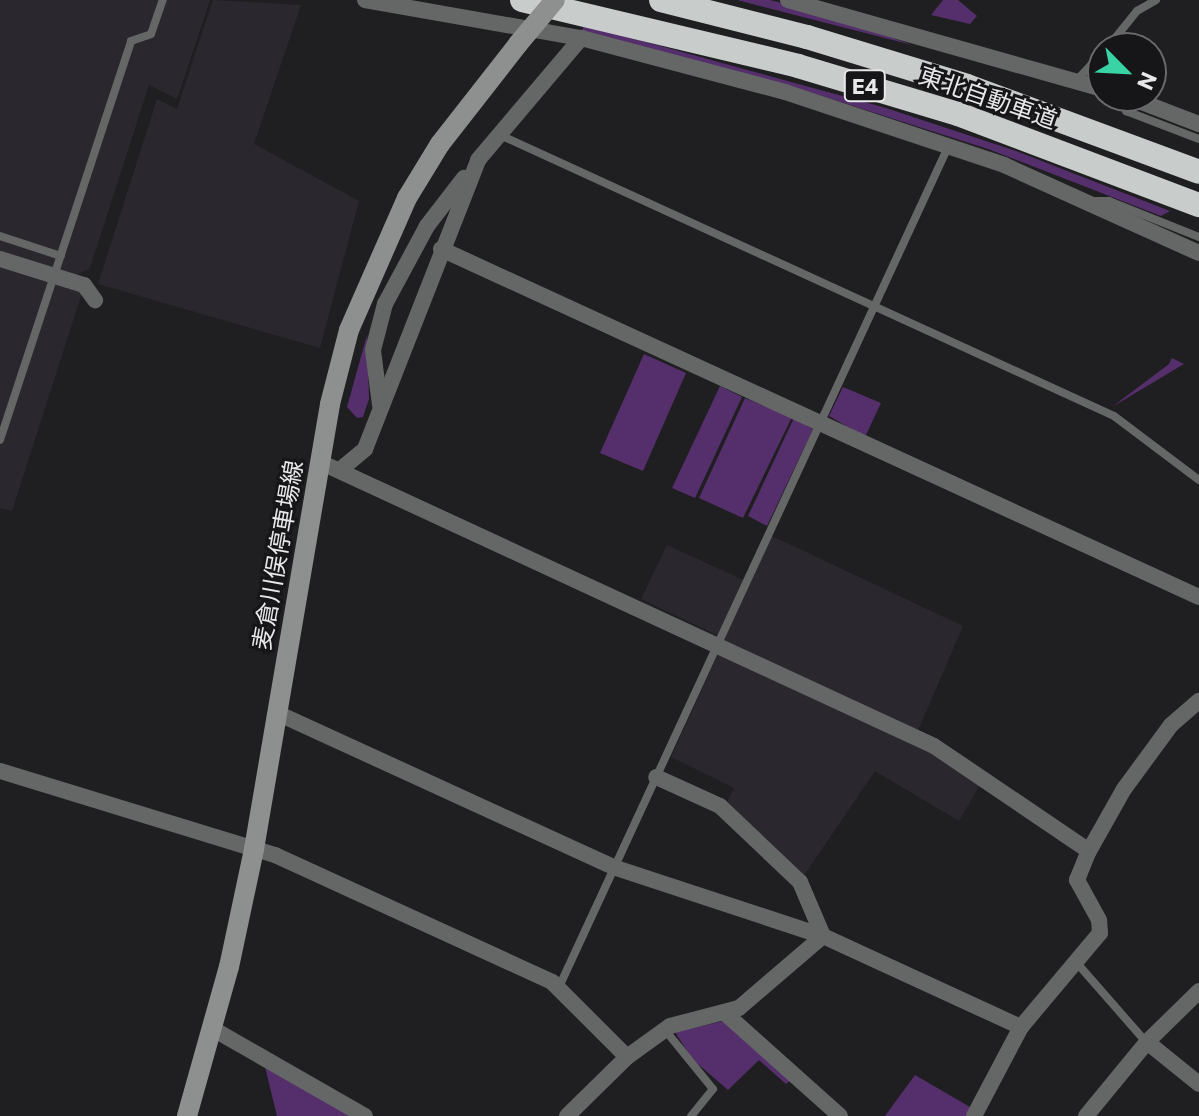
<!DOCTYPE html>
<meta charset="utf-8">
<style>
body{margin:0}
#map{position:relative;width:1199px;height:1116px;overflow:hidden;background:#1f1e21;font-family:Commissioner,"Noto Sans JP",sans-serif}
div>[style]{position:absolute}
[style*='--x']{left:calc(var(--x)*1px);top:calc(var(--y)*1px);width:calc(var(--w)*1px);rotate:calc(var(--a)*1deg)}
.built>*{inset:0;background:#2b272f}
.green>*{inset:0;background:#552f6b}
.service>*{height:8px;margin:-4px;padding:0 4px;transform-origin:4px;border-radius:4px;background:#656666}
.minor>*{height:16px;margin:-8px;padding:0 8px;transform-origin:8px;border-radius:8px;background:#656666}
.secondary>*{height:20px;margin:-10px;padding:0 10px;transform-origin:10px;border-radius:10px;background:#8d908e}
.motorway>*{height:24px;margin:-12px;padding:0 12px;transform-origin:12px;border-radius:12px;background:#c8cdcb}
.secondary-bridge>*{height:20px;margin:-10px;padding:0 10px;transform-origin:10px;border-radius:10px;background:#8d908e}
span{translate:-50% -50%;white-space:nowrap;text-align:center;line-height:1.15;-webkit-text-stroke:6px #161517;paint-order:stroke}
.shield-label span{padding:2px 6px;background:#161517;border:2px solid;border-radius:6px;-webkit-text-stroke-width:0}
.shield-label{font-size:22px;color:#e8e7e9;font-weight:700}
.street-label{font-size:24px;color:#e8e7e9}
.north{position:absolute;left:1087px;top:32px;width:80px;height:80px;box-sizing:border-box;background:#161517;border:2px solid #6a696b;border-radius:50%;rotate:114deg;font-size:22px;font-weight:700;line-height:32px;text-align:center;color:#e8e7e9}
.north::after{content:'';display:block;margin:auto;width:28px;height:36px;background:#38d4a6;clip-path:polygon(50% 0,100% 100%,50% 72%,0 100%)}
</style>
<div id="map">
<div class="built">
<div style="clip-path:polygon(0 0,210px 0,177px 99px,149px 85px,90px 268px,75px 276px,0 252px)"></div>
<div style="clip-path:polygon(213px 0,301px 5px,254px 144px,359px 201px,320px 348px,98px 284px,157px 99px,177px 109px)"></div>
<div style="clip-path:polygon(0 263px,83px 290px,12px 511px,0 508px)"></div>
<div style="clip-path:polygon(772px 536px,963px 626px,914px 740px,981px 783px,959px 821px,875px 771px,803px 877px,725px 806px,734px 788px,671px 757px,725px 639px,641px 599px,667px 545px,750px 583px)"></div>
</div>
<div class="green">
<div style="clip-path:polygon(737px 0,770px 0,827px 14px,912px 45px)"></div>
<div style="clip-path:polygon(943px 0,958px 0,977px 16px,970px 24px,931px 15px)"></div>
<div style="clip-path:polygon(584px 25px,886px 108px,1016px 151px,1170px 211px,1161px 216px,988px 149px,803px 90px,581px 34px)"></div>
<div style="clip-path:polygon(367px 335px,369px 399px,363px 417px,357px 418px,347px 407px)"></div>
<div style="clip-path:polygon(644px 354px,686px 373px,643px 471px,600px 453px)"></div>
<div style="clip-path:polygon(1172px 358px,1184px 364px,1112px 407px,1169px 364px)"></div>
<div style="clip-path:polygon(720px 386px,742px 397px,695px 498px,672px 488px)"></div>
<div style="clip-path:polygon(843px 387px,881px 403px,865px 437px,829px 416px)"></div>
<div style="clip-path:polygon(745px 398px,792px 417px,743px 518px,699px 498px)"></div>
<div style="clip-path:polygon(794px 418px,813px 429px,767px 526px,748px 516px)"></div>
<div style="clip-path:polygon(728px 1020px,792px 1079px,786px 1084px,759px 1060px,728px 1090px,692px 1059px,675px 1032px)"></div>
<div style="clip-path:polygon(265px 1067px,352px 1116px,277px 1116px)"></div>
<div style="clip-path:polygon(915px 1075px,970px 1107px,966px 1116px,885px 1116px)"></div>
</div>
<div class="service">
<div style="--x:1107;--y:48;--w:48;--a:-51"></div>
<div style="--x:1137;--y:11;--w:22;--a:-30"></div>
<div style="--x:1076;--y:81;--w:40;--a:-47"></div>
<div style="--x:1119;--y:96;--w:17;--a:65"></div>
<div style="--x:1126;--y:111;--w:78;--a:21"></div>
<div style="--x:500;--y:135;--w:675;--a:24.59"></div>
<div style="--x:1114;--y:416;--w:106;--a:37"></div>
<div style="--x:1091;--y:201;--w:18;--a:0"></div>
<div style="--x:1109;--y:201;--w:97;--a:21.8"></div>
<div style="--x:0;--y:236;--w:64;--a:18.2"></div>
<div style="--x:0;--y:440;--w:420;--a:-71.8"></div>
<div style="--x:131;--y:41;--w:21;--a:-19"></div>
<div style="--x:151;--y:34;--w:36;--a:-71"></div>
<div style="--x:1076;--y:962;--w:106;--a:48.8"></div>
<div style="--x:559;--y:987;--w:928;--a:-65.15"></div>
<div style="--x:665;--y:1030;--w:76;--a:50.9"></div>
<div style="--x:713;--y:1089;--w:35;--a:129"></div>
</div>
<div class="minor">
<div style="--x:365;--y:0;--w:219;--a:10"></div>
<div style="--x:581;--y:38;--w:211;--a:14.8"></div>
<div style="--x:785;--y:92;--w:231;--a:18.4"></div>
<div style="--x:1004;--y:165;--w:214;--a:24.3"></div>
<div style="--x:788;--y:0;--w:327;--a:15.8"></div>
<div style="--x:1126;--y:96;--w:78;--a:21"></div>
<div style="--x:441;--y:249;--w:834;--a:24.66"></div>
<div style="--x:0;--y:259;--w:88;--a:17.2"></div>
<div style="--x:84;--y:285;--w:19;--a:54"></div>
<div style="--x:380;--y:405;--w:55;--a:-97.3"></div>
<div style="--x:373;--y:350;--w:48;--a:-75.4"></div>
<div style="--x:385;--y:304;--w:89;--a:-61.7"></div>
<div style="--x:427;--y:226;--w:61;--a:-52.4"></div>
<div style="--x:320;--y:462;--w:676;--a:24.82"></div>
<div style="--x:934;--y:746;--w:187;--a:34.1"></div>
<div style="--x:340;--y:470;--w:33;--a:-40"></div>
<div style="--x:365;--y:449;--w:310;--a:-68.6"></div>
<div style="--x:478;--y:160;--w:160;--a:-49.8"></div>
<div style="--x:277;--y:713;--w:370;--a:24.6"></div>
<div style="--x:613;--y:867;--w:221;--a:18.2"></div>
<div style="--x:823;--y:936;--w:218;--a:24.7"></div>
<div style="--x:0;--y:771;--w:288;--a:17"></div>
<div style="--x:275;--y:855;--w:305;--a:24.6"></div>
<div style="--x:552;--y:982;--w:106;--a:45"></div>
<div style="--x:726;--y:1014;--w:153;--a:41.8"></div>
<div style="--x:213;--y:1029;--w:175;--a:29.8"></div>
<div style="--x:1147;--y:1042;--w:67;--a:38.9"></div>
<div style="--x:567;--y:1116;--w:84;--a:-44.5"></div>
<div style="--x:627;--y:1057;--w:53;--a:-35.8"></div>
<div style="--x:670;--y:1026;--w:71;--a:-14.6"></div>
<div style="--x:739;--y:1008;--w:111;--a:-40.6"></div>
<div style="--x:823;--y:936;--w:59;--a:-113.1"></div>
<div style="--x:800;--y:882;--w:110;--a:-136.5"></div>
<div style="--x:720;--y:806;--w:70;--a:-155.6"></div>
<div style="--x:974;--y:1116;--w:101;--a:-62.2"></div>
<div style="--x:1021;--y:1027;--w:123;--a:-50"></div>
<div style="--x:1100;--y:933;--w:13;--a:-94"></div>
<div style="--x:1099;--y:920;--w:46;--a:-118.8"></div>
<div style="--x:1077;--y:880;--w:31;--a:-68"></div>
<div style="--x:1089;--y:851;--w:71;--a:-60.6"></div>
<div style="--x:1124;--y:789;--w:79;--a:-53.7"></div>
<div style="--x:1171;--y:725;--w:37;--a:-41"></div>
<div style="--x:1086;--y:1116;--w:96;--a:-50.5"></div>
<div style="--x:1147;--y:1042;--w:73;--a:-44.4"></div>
</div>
<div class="secondary">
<div style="--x:187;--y:1116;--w:155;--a:-74.3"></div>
<div style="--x:229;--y:967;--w:121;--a:-78"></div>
<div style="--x:254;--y:849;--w:451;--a:-80.3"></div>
<div style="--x:330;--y:404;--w:76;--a:-75.6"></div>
<div style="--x:349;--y:330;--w:144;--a:-66.3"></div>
<div style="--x:407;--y:198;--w:63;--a:-58.6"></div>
<div style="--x:440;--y:144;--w:127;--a:-52"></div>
</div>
<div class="motorway">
<div style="--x:522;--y:0;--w:284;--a:13.4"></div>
<div style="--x:798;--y:66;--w:167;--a:16.7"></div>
<div style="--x:958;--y:114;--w:258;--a:20.7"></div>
<div style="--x:661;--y:0;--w:151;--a:14.2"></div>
<div style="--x:807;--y:37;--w:167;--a:17"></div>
<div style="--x:967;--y:86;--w:247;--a:20.3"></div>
</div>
<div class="secondary-bridge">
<div style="--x:518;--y:44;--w:57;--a:-49.9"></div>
</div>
<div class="shield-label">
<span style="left:865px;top:86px">E4</span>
</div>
<div class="street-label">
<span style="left:988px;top:97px;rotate:19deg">東北自動車道</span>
<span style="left:277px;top:555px;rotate:-80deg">麦倉川俣停車場線</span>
</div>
<div class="north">N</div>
</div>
